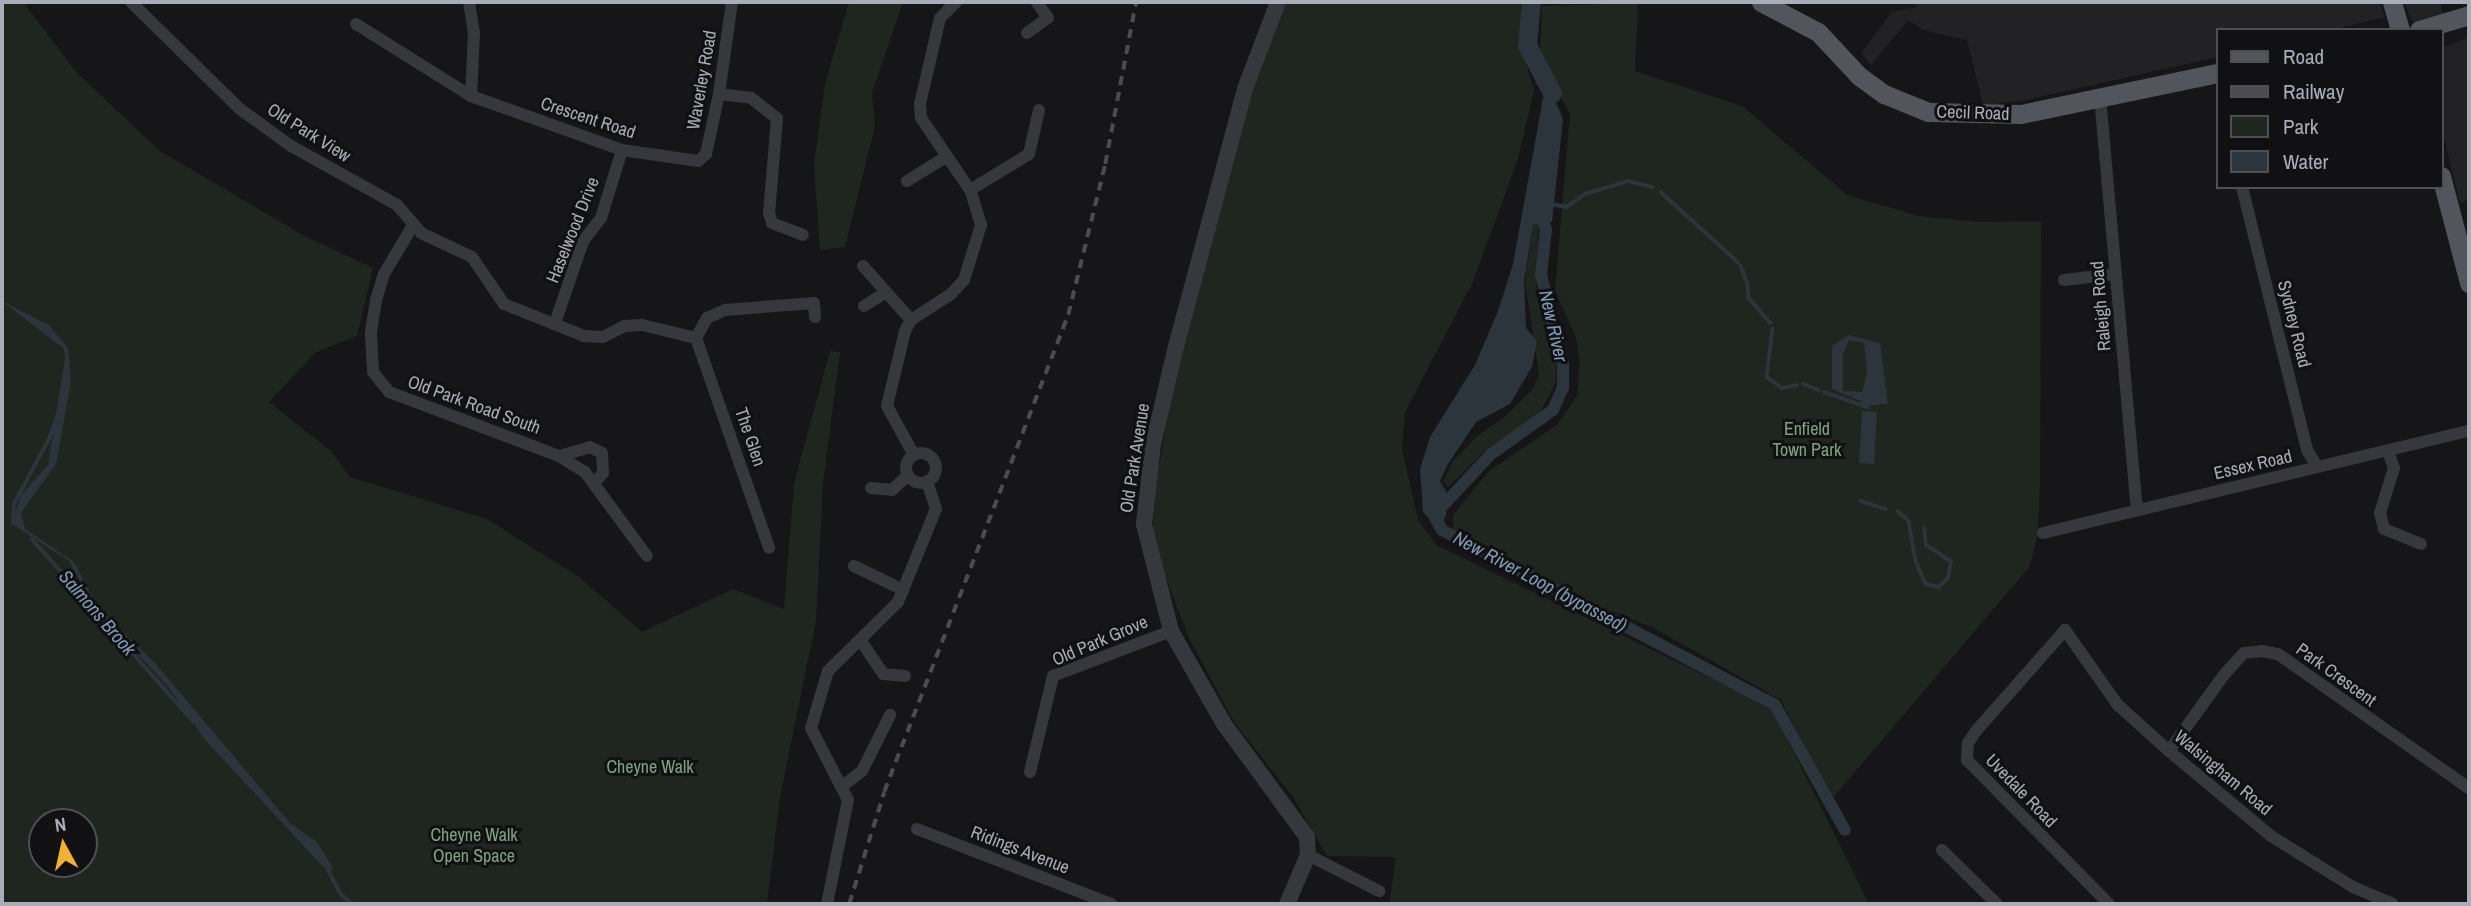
<!DOCTYPE html>
<style>
body{margin:0}
#map{position:relative;width:2471px;height:906px;overflow:hidden;background:#161618;font-family:"Archivo Narrow",sans-serif}
div>[style]{position:absolute}
[style*='--x']{left:calc(var(--x)*1px);top:calc(var(--y)*1px);width:calc(var(--w)*1px);rotate:calc(var(--a)*1deg)}
.built>*{inset:0;background:#222225}
.green>*{inset:0;background:#1e261f}
.water>*{inset:0;background:#2c353c}
.stream>*{height:3.5px;margin:-1.75px;padding:0 1.75px;transform-origin:1.75px;border-radius:1.75px;background:#2c353c}
.canal>*{height:12px;margin:-6px;padding:0 6px;transform-origin:6px;border-radius:6px;background:#2c353c}
.river>*{height:19px;margin:-9.5px;padding:0 9.5px;transform-origin:9.5px;border-radius:9.5px;background:#2c353c}
.minor>*{height:12px;margin:-6px;padding:0 6px;transform-origin:6px;border-radius:6px;background:#37383d}
.minor>.ring{margin:-6px;padding:0;box-sizing:content-box;background:none;border:12px solid #37383d;border-radius:50%}
.tertiary>*{height:16px;margin:-8px;padding:0 8px;transform-origin:8px;border-radius:8px;background:#37383d}
.primary>*{height:19px;margin:-9.5px;padding:0 9.5px;transform-origin:9.5px;border-radius:9.5px;background:#53555c}
.rail>*{height:3.5px;margin-top:-1.75px;transform-origin:0;background:repeating-linear-gradient(90deg,#4a4c52 0 9px,transparent 0 16px)}
span{translate:-50% -50%;white-space:nowrap;text-align:center;line-height:1.15;-webkit-text-stroke:6px #111113;paint-order:stroke}
.street-label{font-size:18px;color:#a8adb8}
.park-label{font-size:18px;color:#7fa381}
.water-label{font-size:19px;color:#7f9bb3;font-style:italic}
.frame{position:absolute;inset:0;border:4px solid #a8adb8;pointer-events:none}
.legend{position:absolute;left:2216px;top:28px;width:228px;height:161px;box-sizing:border-box;background:#111113;border:2px solid #4d4f55;margin:0;padding:9px 12px;list-style:none;font-size:21px;color:#a8adb8}
.legend li{display:flex;align-items:center;gap:14px;height:35px}
.legend b{width:35px;border:2px solid #4d4f55}
.north{position:absolute;left:28px;top:808px;width:70px;height:70px;box-sizing:border-box;background:#111113;border:2px solid #4d4f55;border-radius:50%;rotate:352deg;font-size:19px;font-weight:700;line-height:28px;text-align:center;color:#a8adb8}
.north::after{content:'';display:block;margin:auto;width:24px;height:32px;background:#f2b134;clip-path:polygon(50% 0,100% 100%,50% 72%,0 100%)}
</style>
<div id="map">
<div class="built">
<div style="clip-path:polygon(1917px 2px,2379px 2px,2385px 17px,2331px 30px,2217px 30px,2217px 57px,2027px 100px,1983px 105px,1967px 40px,1923px 30px,1908px 20px,1871px 65px,1861px 53px,1892px 12px,1916px 7px)"></div>
<div style="clip-path:polygon(2404px 2px,2440px 2px,2443px 14px,2413px 23px)"></div>
<div style="clip-path:polygon(2469px 37px,2469px 200px,2460px 203px,2441px 125px,2441px 48px)"></div>
</div>
<div class="green">
<div style="clip-path:polygon(evenodd,2px 2px,23px 2px,76px 72px,160px 151px,303px 235px,373px 268px,357px 336px,316px 352px,269px 402px,331px 451px,350px 477px,487px 519px,579px 577px,642px 632px,733px 589px,784px 609px,794px 483px,830px 351px,840px 352px,823px 483px,816px 621px,780px 797px,767px 904px,2px 904px,2px 2px,42px 822px,84px 822px,84px 864px,42px 864px,42px 822px)"></div>
<div style="clip-path:polygon(849px 2px,903px 2px,872px 93px,875px 126px,845px 247px,820px 250px,814px 164px,825px 84px)"></div>
<div style="clip-path:polygon(1285px 2px,1523px 2px,1520px 43px,1534px 90px,1518px 159px,1472px 284px,1405px 412px,1402px 449px,1418px 520px,1436px 545px,1772px 708px,1869px 904px,1389px 904px,1396px 857px,1327px 856px,1293px 797px,1234px 722px,1189px 638px,1153px 545px,1154px 494px,1180px 348px,1255px 77px)"></div>
<div style="clip-path:polygon(1638px 3px,1635px 71px,1742px 106px,1847px 195px,1918px 216px,1980px 222px,2041px 221px,2040px 482px,2038px 533px,2030px 566px,1832px 799px,1781px 700px,1652px 627px,1606px 609px,1453px 531px,1453px 515px,1488px 472px,1557px 425px,1577px 396px,1580px 363px,1576px 337px,1555px 291px,1570px 114px,1540px 60px,1542px 6px)"></div>
<div style="clip-path:polygon(1539px 222px,1536px 286px,1556px 347px,1556px 382px,1536px 420px,1489px 447px,1448px 487px,1443px 482px,1452px 463px,1475px 438px,1507px 415px,1532px 390px,1539px 375px,1525px 281px,1533px 225px)"></div>
</div>
<div class="water">
<div style="clip-path:polygon(1552px 93px,1563px 119px,1552px 222px,1533px 225px,1524px 281px,1526px 328px,1537px 341px,1532px 367px,1510px 404px,1476px 422px,1448px 464px,1440px 481px,1447px 493px,1446px 515px,1439px 530px,1423px 512px,1420px 469px,1430px 437px,1475px 365px,1498px 311px,1513px 264px,1543px 98px)"></div>
<div style="clip-path:polygon(2px 301px,49px 325px,68px 348px,71px 382px,56px 464px,21px 513px,25px 529px,74px 562px,98px 608px,155px 663px,290px 823px,317px 842px,333px 868px,328px 872px,206px 741px,166px 684px,95px 609px,69px 561px,12px 524px,21px 495px,48px 465px,65px 359px,64px 349px)"></div>
<div style="clip-path:polygon(evenodd,1849px 335px,1880px 343px,1888px 404px,1861px 406px,1861px 401px,1832px 389px,1832px 346px,1849px 335px,1849px 340px,1864px 343px,1867px 372px,1862px 392px,1843px 391px,1843px 354px,1849px 340px)"></div>
<div style="clip-path:polygon(1862px 411px,1877px 412px,1874px 464px,1859px 463px)"></div>
</div>
<div class="stream">
<div style="--x:1661;--y:192;--w:104;--a:42.3"></div>
<div style="--x:1550;--y:204;--w:17;--a:10"></div>
<div style="--x:1567;--y:207;--w:22;--a:-36"></div>
<div style="--x:1585;--y:194;--w:45;--a:-16.8"></div>
<div style="--x:1628;--y:181;--w:25;--a:14"></div>
<div style="--x:1741;--y:266;--w:19;--a:69"></div>
<div style="--x:1748;--y:286;--w:12;--a:85"></div>
<div style="--x:1749;--y:298;--w:33;--a:49"></div>
<div style="--x:1773;--y:329;--w:48;--a:97.1"></div>
<div style="--x:1767;--y:377;--w:19;--a:36"></div>
<div style="--x:1782;--y:388;--w:15;--a:-11"></div>
<div style="--x:1803;--y:384;--w:17;--a:21"></div>
<div style="--x:1824;--y:392;--w:46;--a:19.2"></div>
<div style="--x:1861;--y:501;--w:26;--a:18"></div>
<div style="--x:1898;--y:511;--w:15;--a:42"></div>
<div style="--x:1909;--y:521;--w:41;--a:80.1"></div>
<div style="--x:1916;--y:561;--w:25;--a:67"></div>
<div style="--x:1926;--y:584;--w:13;--a:13"></div>
<div style="--x:1939;--y:587;--w:13;--a:-45"></div>
<div style="--x:1948;--y:578;--w:16;--a:-79"></div>
<div style="--x:1951;--y:562;--w:30;--a:-146"></div>
<div style="--x:1926;--y:545;--w:16;--a:-97"></div>
<div style="--x:13;--y:523;--w:19;--a:-87"></div>
<div style="--x:14;--y:504;--w:74;--a:-61.7"></div>
<div style="--x:49;--y:439;--w:32;--a:-70"></div>
<div style="--x:32;--y:539;--w:244;--a:48.5"></div>
<div style="--x:328;--y:869;--w:28;--a:63"></div>
<div style="--x:341;--y:894;--w:16;--a:40"></div>
</div>
<div class="canal">
<div style="--x:1436;--y:513;--w:81;--a:-47"></div>
<div style="--x:1491;--y:454;--w:76;--a:-35.4"></div>
<div style="--x:1553;--y:410;--w:24;--a:-66"></div>
<div style="--x:1563;--y:388;--w:23;--a:-90"></div>
<div style="--x:1563;--y:365;--w:93;--a:-103.7"></div>
<div style="--x:1541;--y:275;--w:46;--a:-83.8"></div>
<div style="--x:1546;--y:229;--w:24;--a:-112"></div>
<div style="--x:1433;--y:514;--w:18;--a:61"></div>
<div style="--x:1442;--y:530;--w:376;--a:27.7"></div>
<div style="--x:1775;--y:705;--w:143;--a:60.8"></div>
</div>
<div class="river">
<div style="--x:1531;--y:2;--w:43;--a:95.3"></div>
<div style="--x:1527;--y:45;--w:54;--a:62.5"></div>
</div>
<div class="minor">
<div style="--x:131;--y:2;--w:153;--a:44.5"></div>
<div style="--x:240;--y:109;--w:63;--a:36"></div>
<div style="--x:291;--y:146;--w:121;--a:29.1"></div>
<div style="--x:397;--y:205;--w:37;--a:49"></div>
<div style="--x:421;--y:233;--w:56;--a:25.2"></div>
<div style="--x:472;--y:257;--w:57;--a:55.8"></div>
<div style="--x:504;--y:304;--w:86;--a:21.8"></div>
<div style="--x:584;--y:336;--w:19;--a:3"></div>
<div style="--x:603;--y:337;--w:25;--a:-27"></div>
<div style="--x:625;--y:326;--w:17;--a:-3"></div>
<div style="--x:642;--y:325;--w:56;--a:13.5"></div>
<div style="--x:469;--y:2;--w:31;--a:81"></div>
<div style="--x:474;--y:33;--w:63;--a:92.7"></div>
<div style="--x:356;--y:24;--w:136;--a:32.1"></div>
<div style="--x:471;--y:96;--w:160;--a:19.7"></div>
<div style="--x:622;--y:150;--w:77;--a:8.2"></div>
<div style="--x:698;--y:161;--w:11;--a:-41"></div>
<div style="--x:706;--y:154;--w:61;--a:-77.8"></div>
<div style="--x:719;--y:94;--w:93;--a:-82"></div>
<div style="--x:1027;--y:33;--w:26;--a:-36"></div>
<div style="--x:1048;--y:18;--w:19;--a:-125"></div>
<div style="--x:719;--y:94;--w:32;--a:7"></div>
<div style="--x:751;--y:98;--w:33;--a:38"></div>
<div style="--x:777;--y:118;--w:95;--a:94.8"></div>
<div style="--x:769;--y:213;--w:10;--a:73"></div>
<div style="--x:772;--y:223;--w:33;--a:21"></div>
<div style="--x:2100;--y:97;--w:415;--a:84.9"></div>
<div style="--x:907;--y:181;--w:46;--a:-31.6"></div>
<div style="--x:2242;--y:187;--w:271;--a:76.1"></div>
<div style="--x:2307;--y:450;--w:19;--a:58"></div>
<div style="--x:970;--y:190;--w:69;--a:-31.4"></div>
<div style="--x:1029;--y:154;--w:45;--a:-77.2"></div>
<div style="--x:412;--y:227;--w:55;--a:120.8"></div>
<div style="--x:384;--y:274;--w:27;--a:107"></div>
<div style="--x:376;--y:300;--w:33;--a:99"></div>
<div style="--x:371;--y:333;--w:39;--a:87"></div>
<div style="--x:373;--y:372;--w:26;--a:51"></div>
<div style="--x:389;--y:392;--w:182;--a:20.6"></div>
<div style="--x:559;--y:456;--w:31;--a:32"></div>
<div style="--x:585;--y:472;--w:104;--a:53.6"></div>
<div style="--x:863;--y:266;--w:72;--a:48.4"></div>
<div style="--x:2064;--y:280;--w:51;--a:-6.7"></div>
<div style="--x:864;--y:306;--w:26;--a:-32"></div>
<div style="--x:555;--y:323;--w:87;--a:-71.1"></div>
<div style="--x:583;--y:241;--w:29;--a:-52"></div>
<div style="--x:601;--y:218;--w:71;--a:-72.8"></div>
<div style="--x:696;--y:338;--w:222;--a:70.8"></div>
<div style="--x:696;--y:338;--w:23;--a:-61"></div>
<div style="--x:707;--y:318;--w:20;--a:-24"></div>
<div style="--x:725;--y:310;--w:89;--a:-4.5"></div>
<div style="--x:814;--y:303;--w:14;--a:86"></div>
<div style="--x:2388;--y:451;--w:18;--a:71"></div>
<div style="--x:2394;--y:468;--w:47;--a:107.3"></div>
<div style="--x:2380;--y:513;--w:16;--a:76"></div>
<div style="--x:2384;--y:529;--w:40;--a:22"></div>
<div class="ring" style="left:906px;top:453px;width:18px;height:18px"></div>
<div style="--x:914;--y:455;--w:56;--a:-118.9"></div>
<div style="--x:887;--y:406;--w:77;--a:-76.5"></div>
<div style="--x:905;--y:331;--w:13;--a:-61"></div>
<div style="--x:911;--y:320;--w:48;--a:-33"></div>
<div style="--x:951;--y:294;--w:19;--a:-47"></div>
<div style="--x:964;--y:280;--w:58;--a:-72.8"></div>
<div style="--x:981;--y:225;--w:37;--a:-107"></div>
<div style="--x:970;--y:190;--w:87;--a:-124.2"></div>
<div style="--x:921;--y:118;--w:14;--a:-94"></div>
<div style="--x:920;--y:104;--w:88;--a:-76.9"></div>
<div style="--x:940;--y:18;--w:23;--a:-45"></div>
<div style="--x:559;--y:456;--w:32;--a:-16"></div>
<div style="--x:590;--y:447;--w:13;--a:27"></div>
<div style="--x:602;--y:453;--w:20;--a:87"></div>
<div style="--x:603;--y:473;--w:12;--a:132"></div>
<div style="--x:871;--y:488;--w:21;--a:5"></div>
<div style="--x:892;--y:490;--w:21;--a:-43"></div>
<div style="--x:2043;--y:533;--w:438;--a:-13.5"></div>
<div style="--x:854;--y:566;--w:55;--a:26.1"></div>
<div style="--x:861;--y:641;--w:40;--a:56"></div>
<div style="--x:883;--y:674;--w:22;--a:5"></div>
<div style="--x:2169;--y:751;--w:92;--a:-54.2"></div>
<div style="--x:2223;--y:676;--w:31;--a:-48"></div>
<div style="--x:2244;--y:653;--w:18;--a:-6"></div>
<div style="--x:2262;--y:651;--w:16;--a:11"></div>
<div style="--x:2278;--y:654;--w:233;--a:35.1"></div>
<div style="--x:1030;--y:772;--w:99;--a:-76.5"></div>
<div style="--x:1053;--y:676;--w:126;--a:-20.9"></div>
<div style="--x:841;--y:787;--w:26;--a:-37"></div>
<div style="--x:862;--y:771;--w:63;--a:-63.4"></div>
<div style="--x:917;--y:829;--w:208;--a:21.1"></div>
<div style="--x:1942;--y:850;--w:77;--a:44.5"></div>
<div style="--x:1308;--y:855;--w:80;--a:26.9"></div>
<div style="--x:827;--y:904;--w:106;--a:-78.6"></div>
<div style="--x:848;--y:800;--w:81;--a:-117.2"></div>
<div style="--x:811;--y:728;--w:59;--a:-73.4"></div>
<div style="--x:828;--y:671;--w:98;--a:-44.6"></div>
<div style="--x:898;--y:602;--w:100;--a:-67.8"></div>
<div style="--x:936;--y:509;--w:28;--a:-108"></div>
<div style="--x:2109;--y:904;--w:202;--a:-134.6"></div>
<div style="--x:1967;--y:760;--w:17;--a:-87"></div>
<div style="--x:1968;--y:743;--w:14;--a:-56"></div>
<div style="--x:1976;--y:731;--w:135;--a:-48.6"></div>
<div style="--x:2065;--y:630;--w:92;--a:54.8"></div>
<div style="--x:2118;--y:705;--w:69;--a:42"></div>
<div style="--x:2169;--y:751;--w:133;--a:39.8"></div>
<div style="--x:2271;--y:836;--w:97;--a:31.9"></div>
<div style="--x:2353;--y:887;--w:43;--a:23"></div>
</div>
<div class="tertiary">
<div style="--x:1278;--y:2;--w:93;--a:110.8"></div>
<div style="--x:1245;--y:89;--w:266;--a:105"></div>
<div style="--x:1176;--y:346;--w:102;--a:103.1"></div>
<div style="--x:1153;--y:445;--w:80;--a:96.5"></div>
<div style="--x:1144;--y:524;--w:110;--a:75.8"></div>
<div style="--x:1171;--y:631;--w:107;--a:60.3"></div>
<div style="--x:1224;--y:724;--w:140;--a:53.7"></div>
<div style="--x:1307;--y:837;--w:18;--a:87"></div>
<div style="--x:1308;--y:855;--w:53;--a:113.2"></div>
</div>
<div class="primary">
<div style="--x:1761;--y:2;--w:64;--a:27.8"></div>
<div style="--x:1818;--y:32;--w:60;--a:47"></div>
<div style="--x:1859;--y:76;--w:31;--a:36"></div>
<div style="--x:1884;--y:94;--w:48;--a:22.2"></div>
<div style="--x:1928;--y:112;--w:93;--a:1.2"></div>
<div style="--x:2021;--y:114;--w:200;--a:-11.8"></div>
<div style="--x:2392;--y:2;--w:29;--a:74"></div>
<div style="--x:2419;--y:30;--w:52;--a:-16.7"></div>
<div style="--x:2441;--y:176;--w:111;--a:75.3"></div>
</div>
<div class="rail">
<div style="--x:849;--y:904;--w:117;--a:-72.6"></div>
<div style="--x:884;--y:792;--w:511;--a:-68.91"></div>
<div style="--x:1068;--y:315;--w:155;--a:-76.2"></div>
<div style="--x:1105;--y:164;--w:165;--a:-79.2"></div>
</div>
<div class="street-label">
<span style="left:702px;top:80px;rotate:-80deg">Waverley Road</span>
<span style="left:1973px;top:113px;rotate:2deg">Cecil Road</span>
<span style="left:588px;top:118px;rotate:18deg">Crescent Road</span>
<span style="left:309px;top:133px;rotate:32deg">Old Park View</span>
<span style="left:573px;top:230px;rotate:-68deg">Haselwood Drive</span>
<span style="left:2101px;top:306px;rotate:-95deg">Raleigh Road</span>
<span style="left:2294px;top:324px;rotate:76deg">Sydney Road</span>
<span style="left:474px;top:405px;rotate:20deg">Old Park Road South</span>
<span style="left:750px;top:437px;rotate:71deg">The Glen</span>
<span style="left:1135px;top:458px;rotate:-81deg">Old Park Avenue</span>
<span style="left:2253px;top:465px;rotate:-13deg">Essex Road</span>
<span style="left:1100px;top:641px;rotate:-23deg">Old Park Grove</span>
<span style="left:2336px;top:675px;rotate:36deg">Park Crescent</span>
<span style="left:2223px;top:773px;rotate:40deg">Walsingham Road</span>
<span style="left:2021px;top:791px;rotate:46deg">Uvedale Road</span>
<span style="left:1020px;top:850px;rotate:21deg">Ridings Avenue</span>
</div>
<div class="park-label">
<span style="left:1807px;top:440px">Enfield<br>Town Park</span>
<span style="left:650px;top:767px">Cheyne Walk</span>
<span style="left:474px;top:846px">Cheyne Walk<br>Open Space</span>
</div>
<div class="water-label">
<span style="left:1553px;top:326px;rotate:77deg">New River</span>
<span style="left:1540px;top:582px;rotate:28deg">New River Loop (bypassed)</span>
<span style="left:97px;top:613px;rotate:49deg">Salmons Brook</span>
</div>
<div class="frame"></div>
<ul class="legend">
<li><b style="height:9px;background:#53555c"></b>Road</li>
<li><b style="height:9px;background:#4a4c52"></b>Railway</li>
<li><b style="height:19px;background:#1e261f"></b>Park</li>
<li><b style="height:19px;background:#2c353c"></b>Water</li>
</ul>
<div class="north">N</div>
</div>
